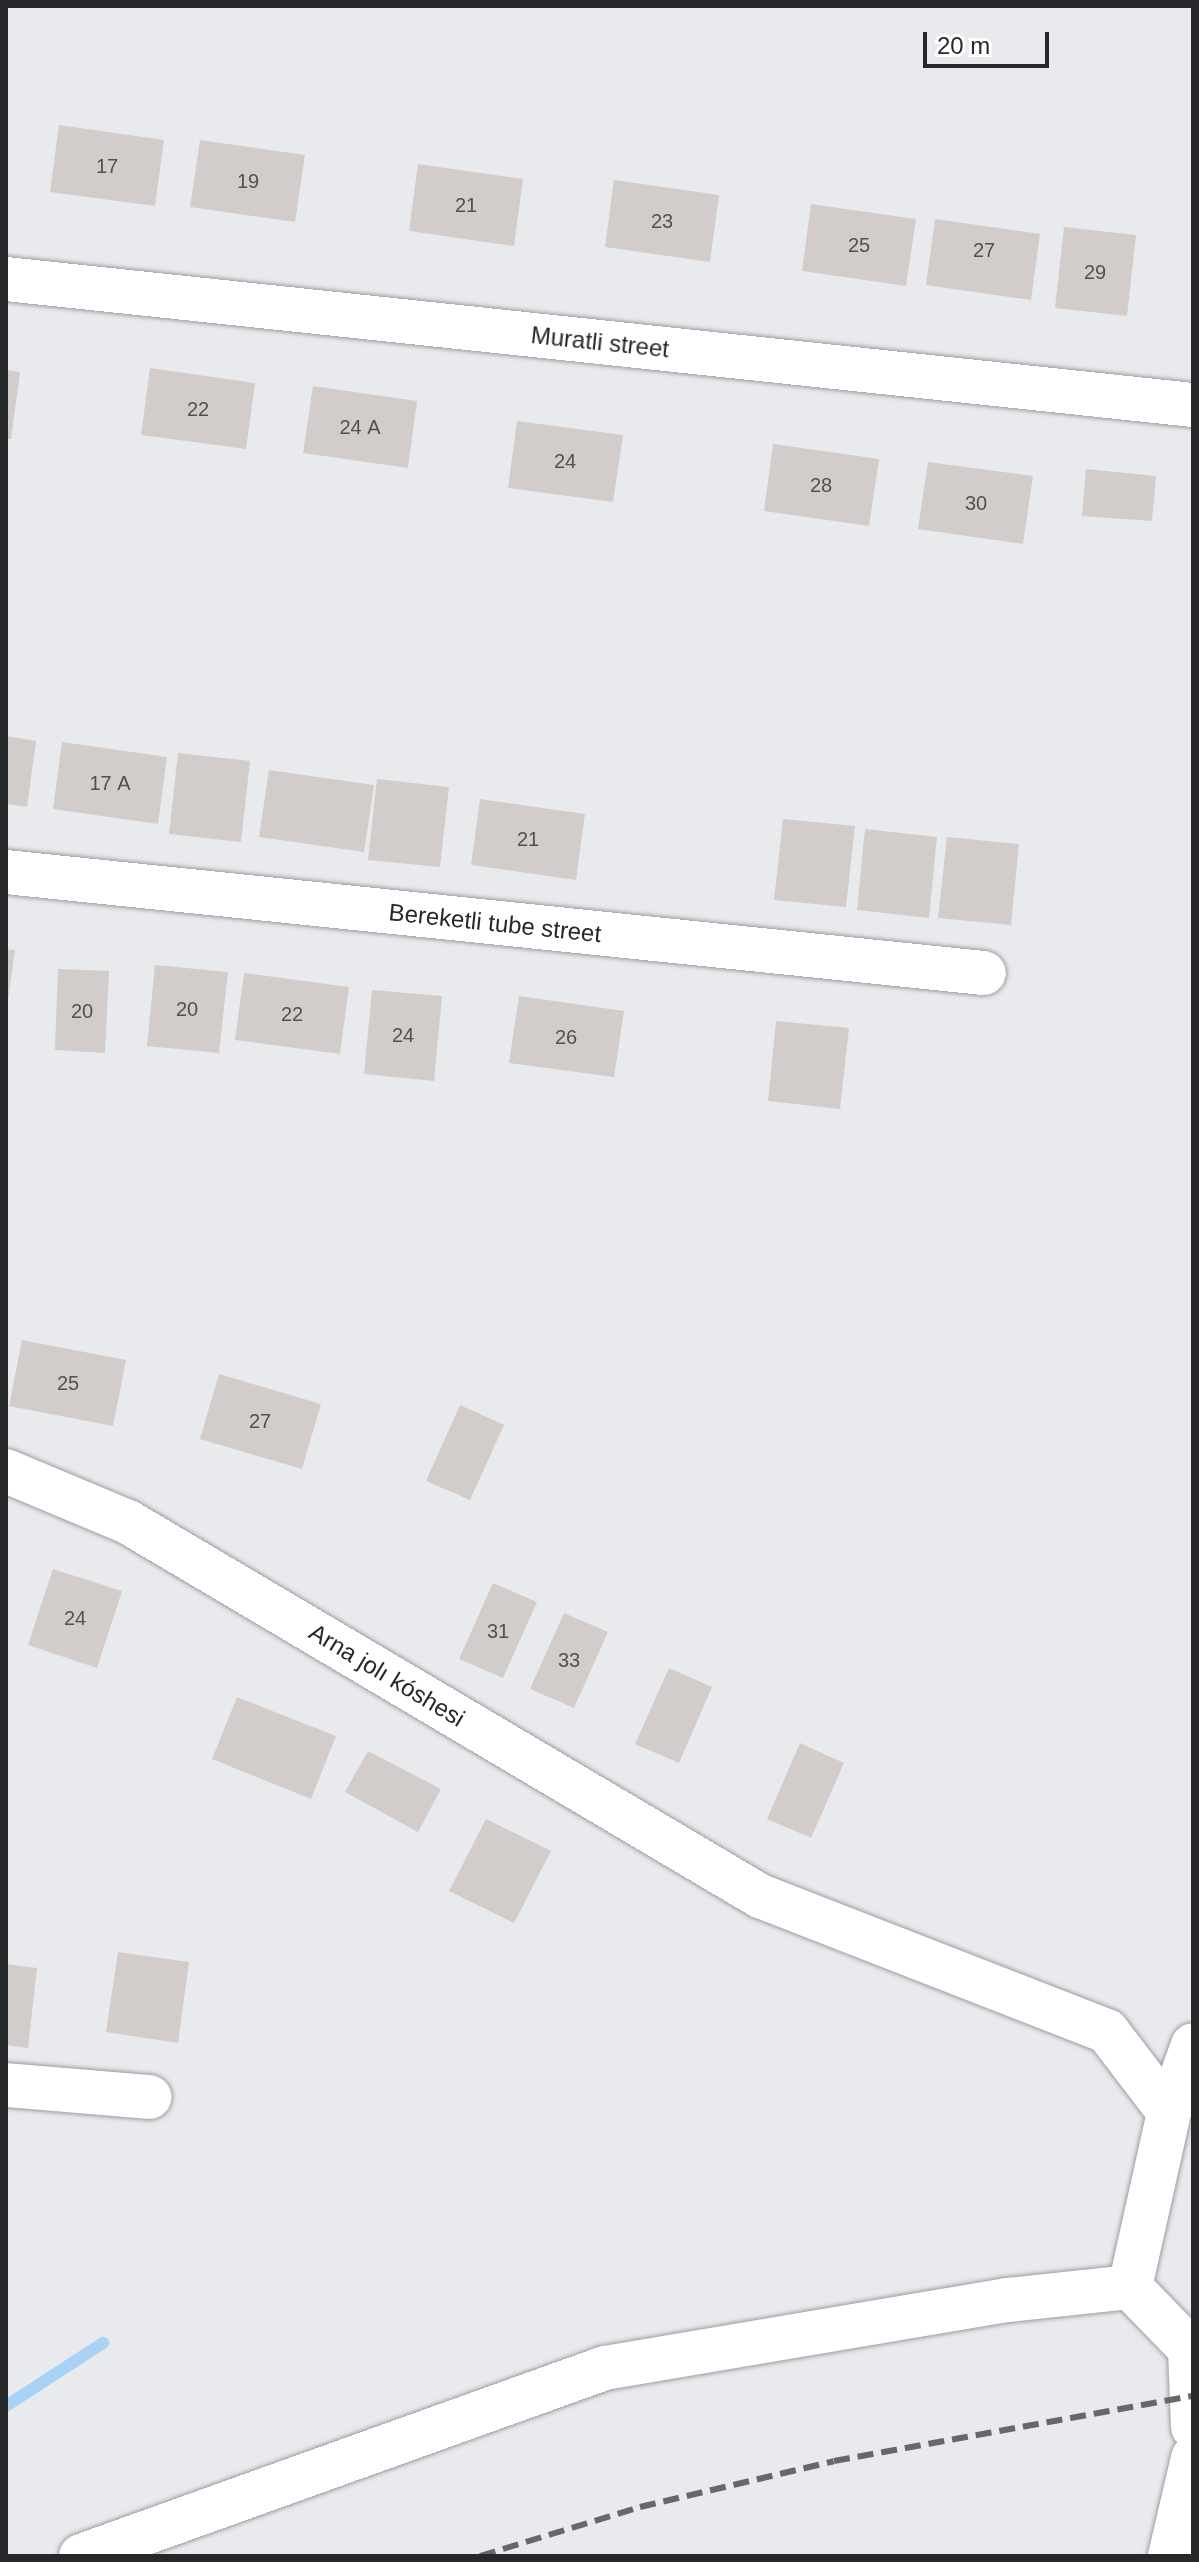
<!DOCTYPE html>
<meta charset="utf-8">
<style>
body{margin:0}
#map{position:relative;width:1199px;height:2562px;overflow:hidden;background:#e9eaee;font-family:Helvetica,sans-serif}
div>[style]{position:absolute}
[style*='--x']{left:calc(var(--x)*1px);top:calc(var(--y)*1px);width:calc(var(--w)*1px);rotate:calc(var(--a)*1deg)}
.stream>*{height:12px;margin:-6px;padding:0 6px;transform-origin:6px;border-radius:6px;background:#a9d3f4}
.building>*{inset:0;background:#d2cdcb}
.roads{filter:drop-shadow(0 0 2px #9d9da1) drop-shadow(0 0 2px #9d9da1)}
.minor>*{height:44px;margin:-22px;padding:0 22px;transform-origin:22px;border-radius:22px;background:#fff}
.rail>*{height:6px;margin-top:-3px;transform-origin:0;background:repeating-linear-gradient(90deg,#67686a 0 16px,transparent 0 24px)}
span{translate:-50% -50%;white-space:nowrap;text-align:center;line-height:1.15;-webkit-text-stroke:6px #fff;paint-order:stroke}
.number-label{font-size:20px;color:#525152}
.number-label span{-webkit-text-stroke-width:0}
.street-label{font-size:24px;color:#272829}
.frame{position:absolute;inset:0;border:8px solid #272829;pointer-events:none}
.scale{position:absolute;left:923px;top:32px;width:126px;height:36px;box-sizing:border-box;border:4px solid #272829;border-top:0;padding-left:10px;font-size:24px;line-height:28px;white-space:nowrap;color:#272829;-webkit-text-stroke:6px #fff;paint-order:stroke}
</style>
<div id="map">
<div class="stream">
<div style="--x:6;--y:2406;--w:116;--a:-33"></div>
</div>
<div class="building">
<div style="clip-path:polygon(59px 125px,164px 140px,155px 206px,50px 192px)"></div>
<div style="clip-path:polygon(200px 140px,305px 155px,295px 222px,190px 207px)"></div>
<div style="clip-path:polygon(418px 164px,523px 179px,514px 246px,409px 231px)"></div>
<div style="clip-path:polygon(614px 180px,719px 195px,710px 262px,605px 247px)"></div>
<div style="clip-path:polygon(811px 204px,916px 219px,906px 286px,802px 271px)"></div>
<div style="clip-path:polygon(935px 219px,1040px 234px,1031px 300px,926px 285px)"></div>
<div style="clip-path:polygon(1064px 227px,1136px 235px,1127px 316px,1055px 308px)"></div>
<div style="clip-path:polygon(150px 368px,255px 383px,246px 449px,141px 435px)"></div>
<div style="clip-path:polygon(6px 370px,20px 372px,11px 439px,6px 439px)"></div>
<div style="clip-path:polygon(313px 386px,417px 401px,408px 468px,303px 453px)"></div>
<div style="clip-path:polygon(517px 421px,623px 435px,613px 502px,508px 488px)"></div>
<div style="clip-path:polygon(773px 444px,879px 459px,869px 526px,764px 511px)"></div>
<div style="clip-path:polygon(928px 462px,1033px 476px,1023px 544px,918px 529px)"></div>
<div style="clip-path:polygon(1086px 469px,1156px 476px,1152px 521px,1082px 516px)"></div>
<div style="clip-path:polygon(6px 736px,36px 741px,27px 807px,6px 804px)"></div>
<div style="clip-path:polygon(62px 742px,167px 757px,158px 824px,53px 809px)"></div>
<div style="clip-path:polygon(178px 753px,250px 761px,241px 842px,169px 834px)"></div>
<div style="clip-path:polygon(269px 770px,374px 785px,364px 852px,259px 837px)"></div>
<div style="clip-path:polygon(377px 779px,449px 787px,440px 867px,368px 860px)"></div>
<div style="clip-path:polygon(480px 799px,585px 814px,576px 880px,471px 865px)"></div>
<div style="clip-path:polygon(783px 819px,855px 826px,846px 907px,774px 900px)"></div>
<div style="clip-path:polygon(865px 829px,937px 837px,929px 918px,857px 910px)"></div>
<div style="clip-path:polygon(947px 837px,1019px 844px,1011px 925px,938px 918px)"></div>
<div style="clip-path:polygon(6px 949px,15px 950px,8px 1000px,6px 1000px)"></div>
<div style="clip-path:polygon(155px 965px,228px 972px,219px 1053px,147px 1046px)"></div>
<div style="clip-path:polygon(58px 969px,109px 971px,105px 1053px,55px 1050px)"></div>
<div style="clip-path:polygon(244px 973px,349px 987px,340px 1054px,235px 1040px)"></div>
<div style="clip-path:polygon(372px 990px,442px 996px,434px 1081px,364px 1074px)"></div>
<div style="clip-path:polygon(519px 996px,624px 1011px,614px 1077px,509px 1063px)"></div>
<div style="clip-path:polygon(776px 1021px,849px 1028px,840px 1109px,768px 1101px)"></div>
<div style="clip-path:polygon(22px 1340px,126px 1360px,113px 1426px,9px 1406px)"></div>
<div style="clip-path:polygon(219px 1374px,321px 1404px,302px 1469px,200px 1439px)"></div>
<div style="clip-path:polygon(460px 1405px,504px 1425px,470px 1500px,426px 1481px)"></div>
<div style="clip-path:polygon(53px 1569px,122px 1591px,97px 1668px,28px 1645px)"></div>
<div style="clip-path:polygon(493px 1583px,537px 1602px,503px 1678px,459px 1659px)"></div>
<div style="clip-path:polygon(564px 1613px,608px 1632px,574px 1708px,530px 1689px)"></div>
<div style="clip-path:polygon(669px 1668px,712px 1687px,679px 1763px,635px 1744px)"></div>
<div style="clip-path:polygon(237px 1697px,336px 1736px,311px 1799px,212px 1759px)"></div>
<div style="clip-path:polygon(800px 1743px,844px 1763px,811px 1838px,767px 1819px)"></div>
<div style="clip-path:polygon(368px 1751px,441px 1789px,418px 1832px,345px 1792px)"></div>
<div style="clip-path:polygon(486px 1819px,551px 1851px,514px 1923px,449px 1891px)"></div>
<div style="clip-path:polygon(118px 1952px,189px 1962px,178px 2043px,106px 2032px)"></div>
<div style="clip-path:polygon(6px 1964px,37px 1968px,28px 2048px,6px 2045px)"></div>
</div>
<div class="roads">
<div class="minor">
<div style="--x:6;--y:279;--w:1194;--a:6.06"></div>
<div style="--x:6;--y:872;--w:983;--a:5.9"></div>
<div style="--x:6;--y:1471;--w:132;--a:22.7"></div>
<div style="--x:128;--y:1522;--w:734;--a:30.62"></div>
<div style="--x:760;--y:1896;--w:372;--a:21.3"></div>
<div style="--x:1107;--y:2031;--w:102;--a:52.6"></div>
<div style="--x:6;--y:2085;--w:144;--a:4.8"></div>
<div style="--x:1130;--y:2287;--w:179;--a:-77.4"></div>
<div style="--x:1169;--y:2112;--w:71;--a:-70.3"></div>
<div style="--x:1130;--y:2287;--w:86;--a:45.9"></div>
<div style="--x:1190;--y:2349;--w:78;--a:87.8"></div>
<div style="--x:81;--y:2556;--w:557;--a:-19.74"></div>
<div style="--x:605;--y:2368;--w:409;--a:-9.6"></div>
<div style="--x:1008;--y:2300;--w:123;--a:-6.1"></div>
<div style="--x:1170;--y:2556;--w:101;--a:-76.8"></div>
</div>
</div>
<div class="rail">
<div style="--x:480;--y:2556;--w:167;--a:-17"></div>
<div style="--x:640;--y:2507;--w:199;--a:-13.3"></div>
<div style="--x:834;--y:2461;--w:365;--a:-10.3"></div>
</div>
<div class="number-label">
<span style="left:107px;top:166px">17</span>
<span style="left:248px;top:181px">19</span>
<span style="left:466px;top:205px">21</span>
<span style="left:662px;top:221px">23</span>
<span style="left:859px;top:245px">25</span>
<span style="left:984px;top:250px">27</span>
<span style="left:1095px;top:272px">29</span>
<span style="left:198px;top:409px">22</span>
<span style="left:360px;top:427px">24 А</span>
<span style="left:565px;top:461px">24</span>
<span style="left:821px;top:485px">28</span>
<span style="left:976px;top:503px">30</span>
<span style="left:110px;top:783px">17 А</span>
<span style="left:528px;top:839px">21</span>
<span style="left:187px;top:1009px">20</span>
<span style="left:82px;top:1011px">20</span>
<span style="left:292px;top:1014px">22</span>
<span style="left:403px;top:1035px">24</span>
<span style="left:566px;top:1037px">26</span>
<span style="left:68px;top:1383px">25</span>
<span style="left:260px;top:1421px">27</span>
<span style="left:75px;top:1618px">24</span>
<span style="left:498px;top:1631px">31</span>
<span style="left:569px;top:1660px">33</span>
</div>
<div class="street-label">
<span style="left:600px;top:342px;rotate:6deg">Muratli street</span>
<span style="left:495px;top:923px;rotate:6deg">Bereketli tube street</span>
<span style="left:387px;top:1675px;rotate:31deg">Arna jolı kóshesi</span>
</div>
<div class="frame"></div>
<div class="scale">20 m</div>
</div>
